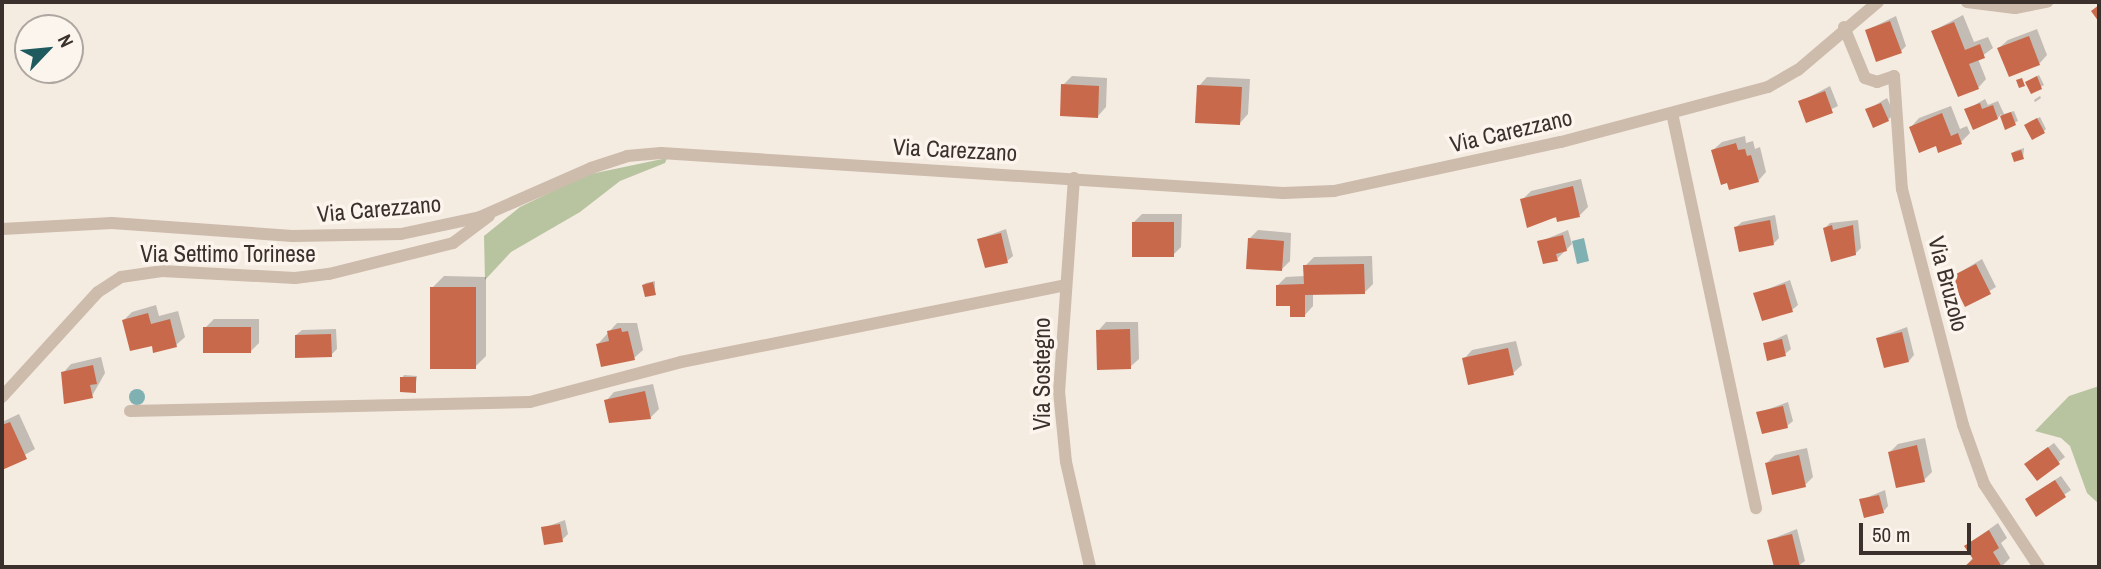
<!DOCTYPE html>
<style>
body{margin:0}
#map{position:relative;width:2101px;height:569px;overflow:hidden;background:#f4ebe1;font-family:"Archivo Narrow",sans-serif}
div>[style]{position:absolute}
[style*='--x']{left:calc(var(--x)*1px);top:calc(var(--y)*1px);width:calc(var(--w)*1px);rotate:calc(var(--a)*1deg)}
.green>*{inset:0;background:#b8c4a0}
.water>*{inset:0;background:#7fb0b2}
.round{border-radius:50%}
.shadow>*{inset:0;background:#0003}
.building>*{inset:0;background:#c8694b}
.street>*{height:12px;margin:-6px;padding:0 6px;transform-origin:6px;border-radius:6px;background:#cdbbac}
span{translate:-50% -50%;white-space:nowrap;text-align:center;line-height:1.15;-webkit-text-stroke:7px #fbf5ee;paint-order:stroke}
.street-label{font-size:23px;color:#3b302b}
.frame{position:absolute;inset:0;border:4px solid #3b302b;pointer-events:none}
.north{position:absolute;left:14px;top:14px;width:70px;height:70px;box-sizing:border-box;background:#fbf5ee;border:2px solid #aea6a0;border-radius:50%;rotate:64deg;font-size:19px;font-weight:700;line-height:28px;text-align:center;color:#3b302b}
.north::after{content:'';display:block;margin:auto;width:24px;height:32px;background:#1f5a5e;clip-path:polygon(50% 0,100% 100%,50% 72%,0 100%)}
.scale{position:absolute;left:1859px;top:523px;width:112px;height:32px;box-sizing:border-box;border:4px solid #3b302b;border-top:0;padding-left:9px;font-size:21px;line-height:24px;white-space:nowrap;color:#3b302b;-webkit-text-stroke:5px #fbf5ee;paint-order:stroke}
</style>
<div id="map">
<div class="green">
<div style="clip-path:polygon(667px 158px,665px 163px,620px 181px,580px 212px,511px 252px,485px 280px,484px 236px,520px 207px,586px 175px)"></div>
<div style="clip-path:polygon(2099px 386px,2099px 504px,2087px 493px,2070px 446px,2061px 438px,2035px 431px,2069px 396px)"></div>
</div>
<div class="water">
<div style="clip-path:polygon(1584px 238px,1589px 261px,1577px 264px,1572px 241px)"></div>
<div class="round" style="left:129px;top:389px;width:16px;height:16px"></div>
</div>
<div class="shadow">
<div style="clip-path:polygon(1963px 15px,1974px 42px,1988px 37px,1993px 48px,1978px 59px,1986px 79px,1978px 88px,1933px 31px)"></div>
<div style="clip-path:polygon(1896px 16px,1906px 46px,1901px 51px,1867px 30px)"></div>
<div style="clip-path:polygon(2037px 29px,2047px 55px,2039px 64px,1999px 48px,2008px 40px)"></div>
<div style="clip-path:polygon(2039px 75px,2044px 85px,2032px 92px,2030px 80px)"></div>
<div style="clip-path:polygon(1072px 76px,1107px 78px,1106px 107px,1098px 116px,1063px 85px)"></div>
<div style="clip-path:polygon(1207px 77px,1250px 79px,1248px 114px,1240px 123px,1199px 86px)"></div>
<div style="clip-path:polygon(1830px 86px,1838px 106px,1807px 121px,1800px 102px)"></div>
<div style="clip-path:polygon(2040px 96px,2041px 98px,2035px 102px,2034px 100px)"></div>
<div style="clip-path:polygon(1887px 98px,1894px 114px,1888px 120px,1867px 110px)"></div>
<div style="clip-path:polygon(1985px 99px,1988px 105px,1998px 101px,2004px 114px,2014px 111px,2018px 121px,2006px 127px,2001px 114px,1998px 118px,1966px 110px)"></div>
<div style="clip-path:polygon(1951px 106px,1960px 129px,1967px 126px,1970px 133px,1961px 142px,1937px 144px,1911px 127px,1919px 118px)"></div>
<div style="clip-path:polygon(2040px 117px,2046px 129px,2044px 131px,2029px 123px)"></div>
<div style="clip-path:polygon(1745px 136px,1746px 143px,1753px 141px,1755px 149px,1760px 147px,1766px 172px,1758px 181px,1728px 181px,1713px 150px,1722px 142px)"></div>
<div style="clip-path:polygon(2024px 148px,2023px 158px,2013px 153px,2015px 151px)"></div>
<div style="clip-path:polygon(1581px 179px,1588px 207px,1580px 215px,1542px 219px,1522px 200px,1531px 191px)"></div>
<div style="clip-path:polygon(1142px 214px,1182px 214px,1181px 247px,1173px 255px,1134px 222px)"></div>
<div style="clip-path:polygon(1775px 215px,1779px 238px,1774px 243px,1736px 227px,1742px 222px)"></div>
<div style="clip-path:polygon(1858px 220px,1861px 248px,1855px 254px,1825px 228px,1830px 223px)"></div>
<div style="clip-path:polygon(1006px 229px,1013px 256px,1007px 261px,979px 239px)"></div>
<div style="clip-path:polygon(1258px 230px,1291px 233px,1290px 261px,1281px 270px,1249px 239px)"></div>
<div style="clip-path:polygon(1568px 230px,1572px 244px,1557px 259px,1539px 242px)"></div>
<div style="clip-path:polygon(1372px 256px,1373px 284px,1364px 293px,1313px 293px,1313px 306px,1305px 315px,1278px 285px,1286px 277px,1305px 276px,1305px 266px,1314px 257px)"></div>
<div style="clip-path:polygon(1982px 259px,1996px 287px,1966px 305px,1952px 277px)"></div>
<div style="clip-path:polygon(444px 276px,486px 277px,486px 356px,475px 367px,432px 288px)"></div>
<div style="clip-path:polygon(1790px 280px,1798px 305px,1792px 310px,1755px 294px)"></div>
<div style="clip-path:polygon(655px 281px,655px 293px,643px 285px,646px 283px)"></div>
<div style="clip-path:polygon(156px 305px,159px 316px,178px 311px,185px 337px,176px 345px,153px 344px,124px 320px,132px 312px)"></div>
<div style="clip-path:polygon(214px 319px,259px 319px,259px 343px,250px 352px,205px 328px)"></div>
<div style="clip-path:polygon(1106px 322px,1138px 322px,1139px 359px,1130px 367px,1098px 331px)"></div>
<div style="clip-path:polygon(617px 323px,637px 323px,643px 350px,634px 358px,598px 344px)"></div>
<div style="clip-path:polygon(1907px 327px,1914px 355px,1909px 361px,1878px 338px)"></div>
<div style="clip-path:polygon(336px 329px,337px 349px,331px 355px,296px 335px,302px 330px)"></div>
<div style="clip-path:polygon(1787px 334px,1791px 349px,1785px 354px,1765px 344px)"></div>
<div style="clip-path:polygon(1516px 341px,1522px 365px,1513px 373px,1464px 359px,1472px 350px)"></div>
<div style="clip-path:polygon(101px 357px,105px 373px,92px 396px,63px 373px,71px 364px)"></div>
<div style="clip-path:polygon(404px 375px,417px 376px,415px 391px,402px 378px)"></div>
<div style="clip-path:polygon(653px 384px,659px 409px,651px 417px,632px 421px,606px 401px,614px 392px)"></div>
<div style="clip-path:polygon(1788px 402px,1793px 421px,1787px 426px,1758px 413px)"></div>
<div style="clip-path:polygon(19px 414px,35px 449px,2px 468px,2px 422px)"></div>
<div style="clip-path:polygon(1925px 438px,1932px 472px,1924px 480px,1890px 452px,1898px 444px)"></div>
<div style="clip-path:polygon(2054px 443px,2065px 457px,2037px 479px,2032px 459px)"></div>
<div style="clip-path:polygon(1807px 448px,1813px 477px,1805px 485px,1767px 463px,1775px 455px)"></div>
<div style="clip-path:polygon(2061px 476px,2071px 490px,2037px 514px,2033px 494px)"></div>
<div style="clip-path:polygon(1885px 490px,1888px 506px,1883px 512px,1861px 500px)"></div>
<div style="clip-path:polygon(565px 520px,568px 534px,562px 540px,543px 528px)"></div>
<div style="clip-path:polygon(1998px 523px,2007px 538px,2001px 543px,2010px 558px,2001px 567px,1966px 567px,1973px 557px,1966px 546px)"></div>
<div style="clip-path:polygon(1797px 529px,1805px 561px,1797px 567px,1775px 567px,1769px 540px)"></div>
</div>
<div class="building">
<div style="clip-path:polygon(2099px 5px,2099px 22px,2091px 11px)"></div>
<div style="clip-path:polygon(1890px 21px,1902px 53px,1876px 62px,1865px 30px)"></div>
<div style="clip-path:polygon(1954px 22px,1965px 50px,1980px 44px,1985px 58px,1969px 64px,1979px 89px,1958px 97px,1931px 31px)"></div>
<div style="clip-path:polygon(2029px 36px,2040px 65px,2009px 77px,1997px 48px)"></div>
<div style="clip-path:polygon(2037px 76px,2042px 89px,2031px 94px,2025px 82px)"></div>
<div style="clip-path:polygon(2022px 78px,2025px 86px,2019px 88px,2016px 80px)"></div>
<div style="clip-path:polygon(1061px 84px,1099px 86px,1098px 118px,1060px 116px)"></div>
<div style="clip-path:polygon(1197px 85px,1242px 87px,1240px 125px,1195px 123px)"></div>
<div style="clip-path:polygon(1825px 91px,1833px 113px,1806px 123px,1798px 101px)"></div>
<div style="clip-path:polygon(1881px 103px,1889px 121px,1873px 128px,1865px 109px)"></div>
<div style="clip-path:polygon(1980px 103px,1982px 109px,1993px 105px,1998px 119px,1973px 130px,1964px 109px)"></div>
<div style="clip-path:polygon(2011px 112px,2016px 125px,2005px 130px,2000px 116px)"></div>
<div style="clip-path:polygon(1942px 113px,1951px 136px,1958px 133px,1962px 144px,1938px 153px,1936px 146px,1919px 153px,1909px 127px)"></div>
<div style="clip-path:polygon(2037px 118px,2045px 133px,2032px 140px,2024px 125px)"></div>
<div style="clip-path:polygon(1736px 143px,1738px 150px,1745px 149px,1747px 156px,1751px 155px,1759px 182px,1729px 190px,1727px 183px,1721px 185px,1711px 150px)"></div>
<div style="clip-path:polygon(2021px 150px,2024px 159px,2014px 162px,2011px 153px)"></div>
<div style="clip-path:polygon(1573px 186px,1580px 217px,1557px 222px,1556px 217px,1527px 228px,1520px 199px)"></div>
<div style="clip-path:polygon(1770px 220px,1774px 245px,1739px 252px,1734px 227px)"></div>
<div style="clip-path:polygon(1132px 222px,1174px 222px,1174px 257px,1132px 257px)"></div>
<div style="clip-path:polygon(1832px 225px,1833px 230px,1853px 225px,1856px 255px,1831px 262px,1823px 228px)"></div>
<div style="clip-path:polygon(1001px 233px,1008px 263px,985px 268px,977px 239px)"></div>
<div style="clip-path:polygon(1563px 235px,1567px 251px,1556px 254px,1558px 261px,1543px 264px,1537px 241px)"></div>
<div style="clip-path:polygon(1248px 238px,1284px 241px,1282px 271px,1246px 269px)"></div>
<div style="clip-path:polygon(1364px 264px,1365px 294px,1305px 295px,1305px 317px,1290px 317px,1290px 306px,1276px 306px,1276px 285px,1304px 284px,1303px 265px)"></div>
<div style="clip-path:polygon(1976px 264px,1991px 294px,1965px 307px,1950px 277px)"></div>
<div style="clip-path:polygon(653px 282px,656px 295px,645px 297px,642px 285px)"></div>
<div style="clip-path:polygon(1785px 284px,1793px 312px,1762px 321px,1753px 293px)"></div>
<div style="clip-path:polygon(430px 287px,476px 287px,476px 369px,430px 369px)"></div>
<div style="clip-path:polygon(148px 313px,151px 324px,170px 319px,177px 347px,153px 353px,152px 346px,130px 351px,122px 320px)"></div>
<div style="clip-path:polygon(203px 327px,251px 327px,251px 353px,203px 353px)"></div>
<div style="clip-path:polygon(621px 328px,622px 332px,628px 331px,635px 360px,601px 367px,596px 344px,609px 341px,607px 331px)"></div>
<div style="clip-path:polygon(1130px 329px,1131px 369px,1097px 370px,1096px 330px)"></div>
<div style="clip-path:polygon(1902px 332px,1909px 362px,1884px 368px,1876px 338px)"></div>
<div style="clip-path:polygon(331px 334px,332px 357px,295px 358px,295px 335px)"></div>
<div style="clip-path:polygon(1782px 339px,1786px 356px,1767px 361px,1763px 343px)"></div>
<div style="clip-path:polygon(1508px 348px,1514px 375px,1468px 385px,1462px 358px)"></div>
<div style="clip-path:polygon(93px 365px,97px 384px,90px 385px,93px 398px,64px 404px,61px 372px)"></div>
<div style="clip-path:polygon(400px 377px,416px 377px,416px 393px,400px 392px)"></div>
<div style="clip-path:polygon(645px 391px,651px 419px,609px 423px,604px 400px)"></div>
<div style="clip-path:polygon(1783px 406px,1788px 428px,1762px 434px,1756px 412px)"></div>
<div style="clip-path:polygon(10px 422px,27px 459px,2px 470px,2px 425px)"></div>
<div style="clip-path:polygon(1917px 445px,1925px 482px,1896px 488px,1888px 452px)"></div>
<div style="clip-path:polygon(2048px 447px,2060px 464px,2037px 481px,2024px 464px)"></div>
<div style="clip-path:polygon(1799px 455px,1806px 487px,1772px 495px,1765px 463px)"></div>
<div style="clip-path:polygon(2055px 480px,2066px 497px,2036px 517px,2025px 499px)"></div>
<div style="clip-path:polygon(1879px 495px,1884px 513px,1864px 518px,1859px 499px)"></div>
<div style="clip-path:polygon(560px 524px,563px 542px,544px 545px,541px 527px)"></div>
<div style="clip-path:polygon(1989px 530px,1999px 548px,1993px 552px,2002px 567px,1964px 567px,1973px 559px,1964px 546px)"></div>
<div style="clip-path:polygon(1792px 534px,1800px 567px,1774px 567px,1767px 540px)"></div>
</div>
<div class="street">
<div style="--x:1967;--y:2;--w:48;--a:7.1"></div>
<div style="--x:2015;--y:8;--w:33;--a:-11"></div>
<div style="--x:1844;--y:27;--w:55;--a:67.6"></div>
<div style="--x:1865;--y:78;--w:13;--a:18"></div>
<div style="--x:1877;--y:82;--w:18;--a:-19"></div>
<div style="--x:1894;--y:76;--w:113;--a:86"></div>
<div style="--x:1902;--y:189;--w:244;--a:75.5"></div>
<div style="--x:1963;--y:425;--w:63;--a:70.4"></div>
<div style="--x:1984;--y:484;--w:100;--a:56.5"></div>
<div style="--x:1672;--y:113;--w:404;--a:78"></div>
<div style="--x:1074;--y:178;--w:214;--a:94"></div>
<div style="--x:1059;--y:391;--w:71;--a:84.4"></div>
<div style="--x:1066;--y:462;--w:108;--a:77.1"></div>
<div style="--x:2;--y:229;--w:110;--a:-3.1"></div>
<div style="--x:112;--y:223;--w:181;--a:4.1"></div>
<div style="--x:293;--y:236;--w:108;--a:-1.1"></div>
<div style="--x:401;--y:234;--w:81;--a:-12.1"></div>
<div style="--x:480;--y:217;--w:121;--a:-23.8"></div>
<div style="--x:591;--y:168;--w:38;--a:-18"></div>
<div style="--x:627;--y:156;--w:34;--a:-5"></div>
<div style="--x:661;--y:153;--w:623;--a:3.68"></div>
<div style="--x:1283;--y:193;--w:51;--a:-2.2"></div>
<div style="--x:1334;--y:191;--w:232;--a:-12.2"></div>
<div style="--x:1561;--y:142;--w:214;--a:-14.9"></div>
<div style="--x:1768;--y:87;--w:34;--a:-30"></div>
<div style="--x:1798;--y:70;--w:105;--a:-40.4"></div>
<div style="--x:2;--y:397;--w:142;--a:-47.6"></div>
<div style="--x:98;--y:292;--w:27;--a:-33"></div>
<div style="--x:121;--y:277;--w:41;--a:-8.3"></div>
<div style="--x:162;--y:271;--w:133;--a:3"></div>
<div style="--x:295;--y:278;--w:34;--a:-7"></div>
<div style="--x:329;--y:274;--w:128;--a:-14"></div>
<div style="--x:453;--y:243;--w:45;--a:-36.9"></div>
<div style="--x:130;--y:411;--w:400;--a:-1.3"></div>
<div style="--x:530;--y:402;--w:156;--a:-14.8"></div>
<div style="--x:681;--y:362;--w:392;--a:-11.3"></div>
</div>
<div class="street-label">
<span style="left:1511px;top:131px;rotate:-13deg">Via Carezzano</span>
<span style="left:955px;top:150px;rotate:3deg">Via Carezzano</span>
<span style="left:379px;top:209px;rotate:-5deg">Via Carezzano</span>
<span style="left:228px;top:254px">Via Settimo Torinese</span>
<span style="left:1948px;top:284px;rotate:75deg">Via Bruzolo</span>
<span style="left:1042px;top:374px;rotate:-90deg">Via Sostegno</span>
</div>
<div class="frame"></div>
<div class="north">N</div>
<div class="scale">50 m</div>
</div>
